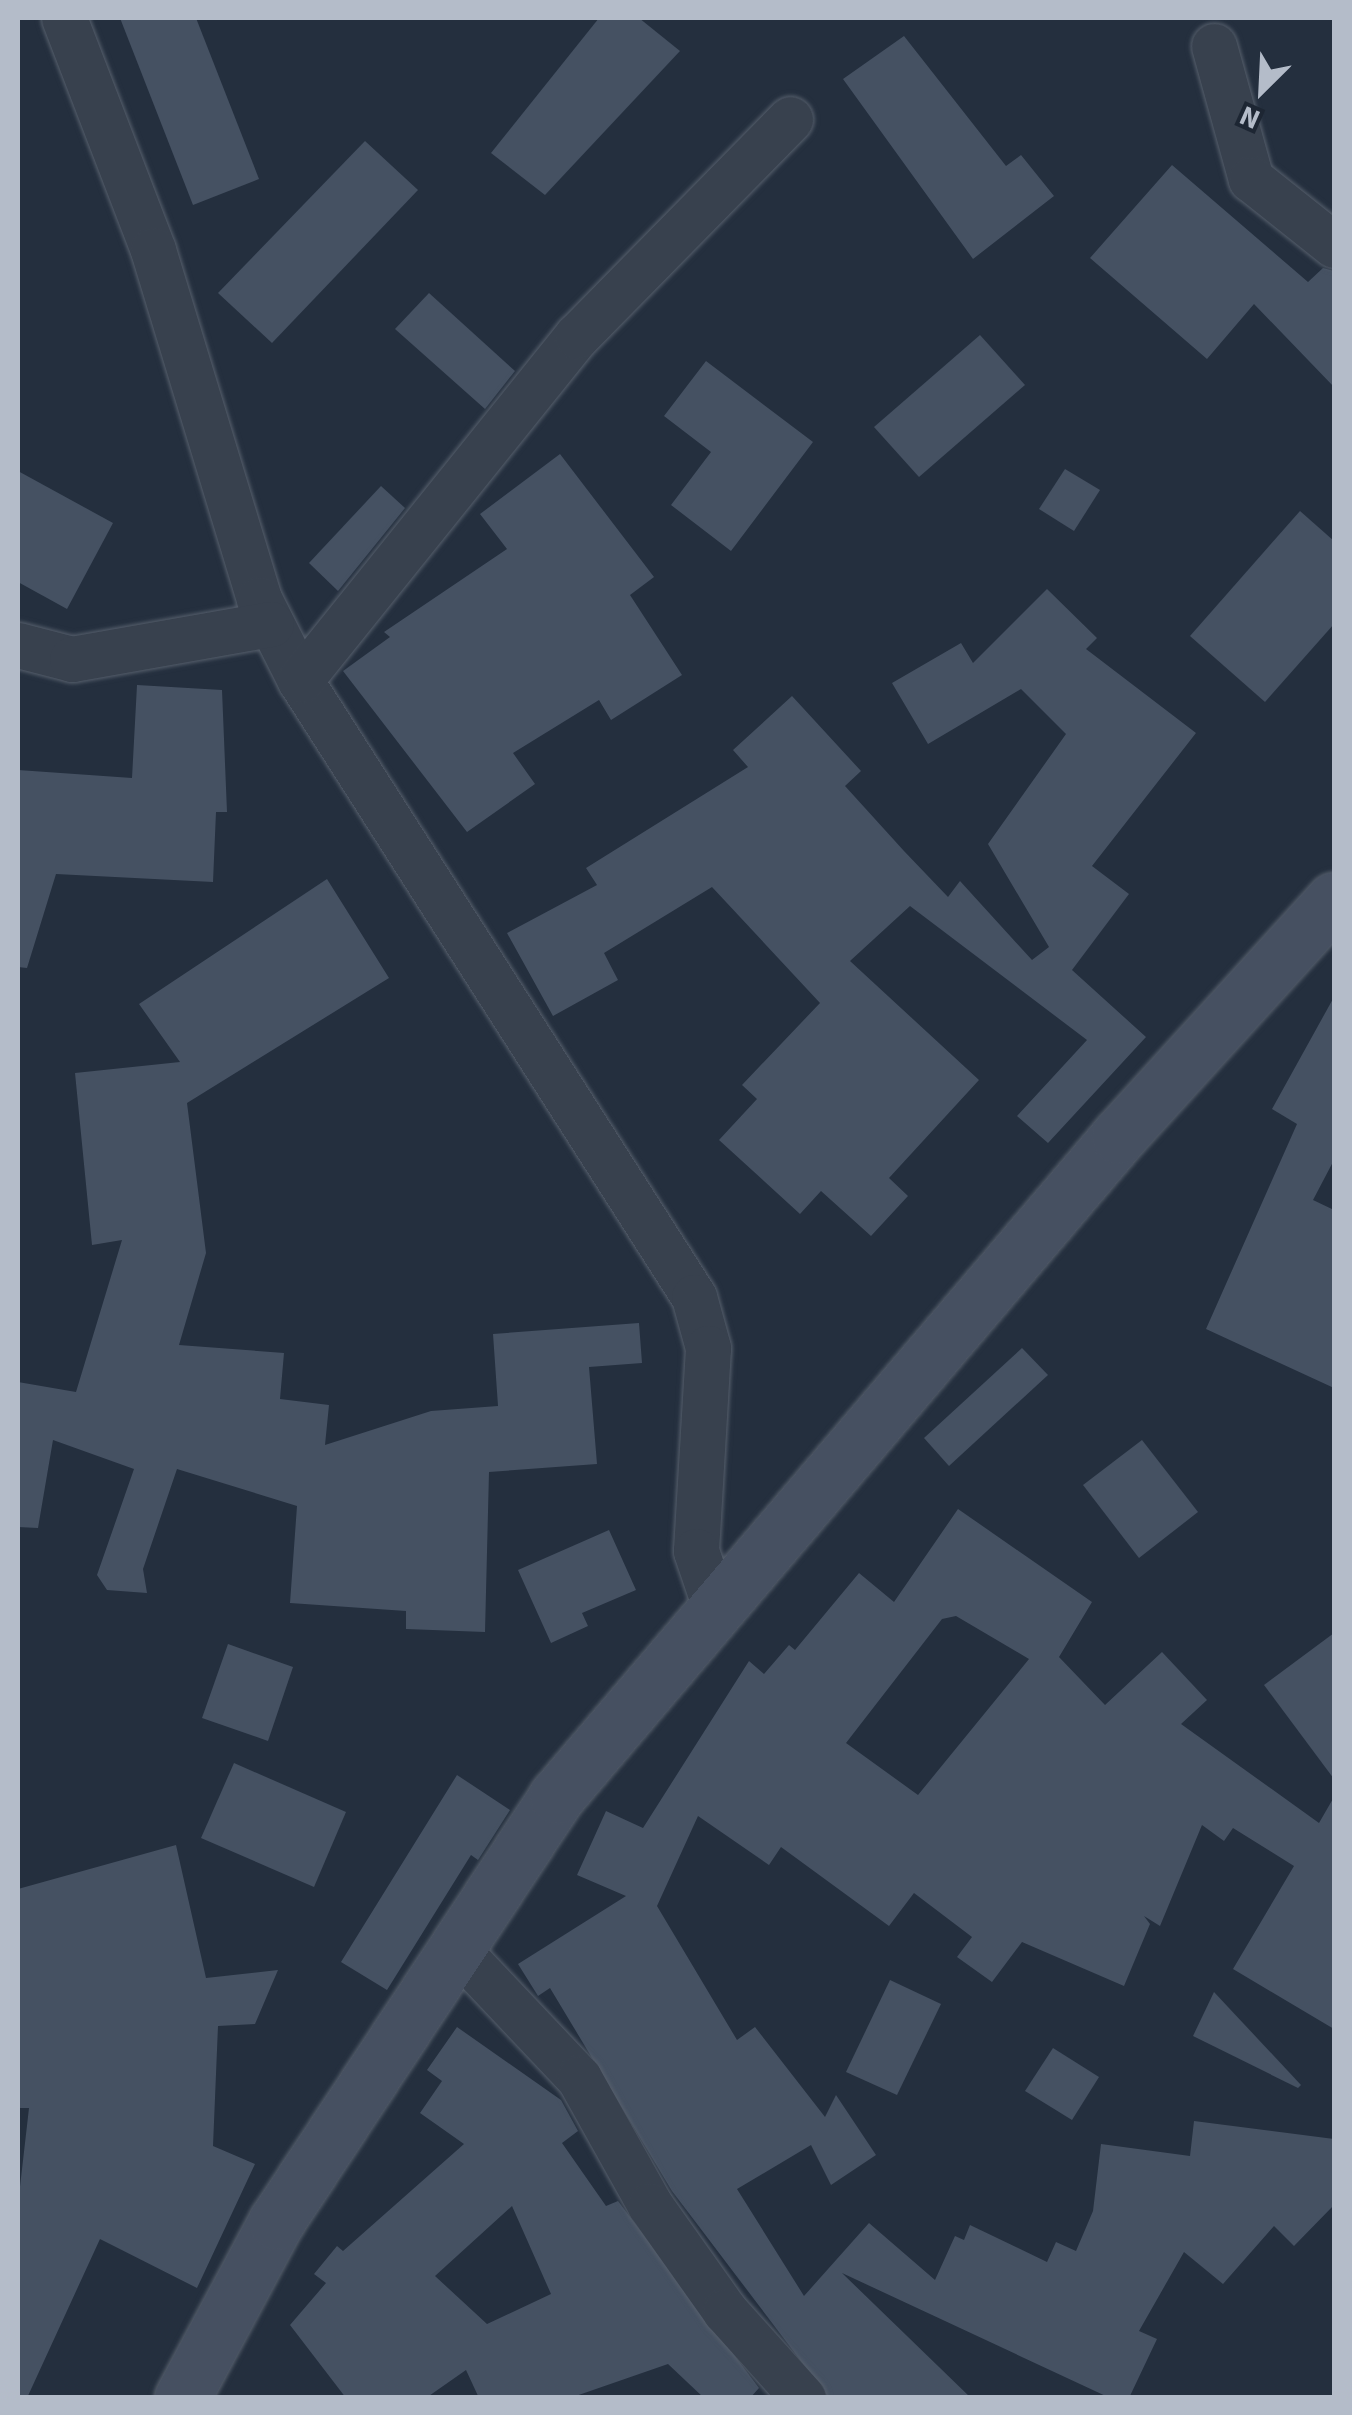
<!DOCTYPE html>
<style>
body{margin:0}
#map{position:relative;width:1352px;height:2415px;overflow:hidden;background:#242f3e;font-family:"Source Sans 3",sans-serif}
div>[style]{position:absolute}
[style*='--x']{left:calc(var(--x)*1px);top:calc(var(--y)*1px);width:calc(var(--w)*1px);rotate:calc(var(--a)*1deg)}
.building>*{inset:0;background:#455162}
.roads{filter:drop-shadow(0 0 2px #565f6c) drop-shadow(0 0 2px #565f6c)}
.street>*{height:45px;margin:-22.5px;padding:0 22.5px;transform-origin:22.5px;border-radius:22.5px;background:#38414e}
.secondary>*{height:55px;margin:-27.5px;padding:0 27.5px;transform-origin:27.5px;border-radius:27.5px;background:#465061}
span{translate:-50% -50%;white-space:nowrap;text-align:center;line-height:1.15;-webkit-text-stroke:10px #1d2633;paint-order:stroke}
.frame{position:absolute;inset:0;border:20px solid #b4bcc9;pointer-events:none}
.north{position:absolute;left:1212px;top:40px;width:100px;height:100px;-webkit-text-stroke:8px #1d2633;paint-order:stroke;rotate:204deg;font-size:28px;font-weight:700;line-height:40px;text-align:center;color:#b4bcc9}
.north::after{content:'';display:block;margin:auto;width:35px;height:45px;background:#b4bcc9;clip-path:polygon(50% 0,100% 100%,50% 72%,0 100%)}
</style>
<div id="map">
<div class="building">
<div style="clip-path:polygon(120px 18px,196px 18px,259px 179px,193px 205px)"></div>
<div style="clip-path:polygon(599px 18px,639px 18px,680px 51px,545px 195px,491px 153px)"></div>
<div style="clip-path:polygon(904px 36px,1006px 166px,1021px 155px,1054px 196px,973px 259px,843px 79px)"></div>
<div style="clip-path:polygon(365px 141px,418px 190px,272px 343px,218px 293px)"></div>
<div style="clip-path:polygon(1172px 165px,1308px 282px,1323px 268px,1334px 271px,1334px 387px,1254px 304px,1207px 359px,1090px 258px)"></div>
<div style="clip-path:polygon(429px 293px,515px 371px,485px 409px,395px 329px)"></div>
<div style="clip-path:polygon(980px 335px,1025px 385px,919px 477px,874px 427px)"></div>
<div style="clip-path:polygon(706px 361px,813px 442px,731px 551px,671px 505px,711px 452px,664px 416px)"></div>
<div style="clip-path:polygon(560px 454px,654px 577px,630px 595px,682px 675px,611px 720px,599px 700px,513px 753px,535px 784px,467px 832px,343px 671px,390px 637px,384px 632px,507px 549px,480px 514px)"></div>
<div style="clip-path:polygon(1065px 469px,1100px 490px,1074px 531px,1039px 509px)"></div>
<div style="clip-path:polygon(18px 471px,113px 523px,67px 609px,18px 582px)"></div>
<div style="clip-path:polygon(381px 486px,405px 508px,338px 591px,309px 563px)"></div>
<div style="clip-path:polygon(1300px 511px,1334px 541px,1334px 624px,1265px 702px,1190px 636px)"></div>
<div style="clip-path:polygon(1047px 589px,1097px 638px,1086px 649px,1196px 733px,1092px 866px,1129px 894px,1072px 970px,1146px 1037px,1048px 1143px,1017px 1116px,1087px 1040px,910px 906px,850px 961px,979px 1080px,889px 1178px,908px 1196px,871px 1236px,821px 1191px,800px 1214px,719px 1140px,757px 1099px,742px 1085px,820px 1003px,712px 887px,604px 953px,618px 980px,553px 1016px,507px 933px,597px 885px,586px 868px,748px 767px,733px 750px,792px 696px,861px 771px,845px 786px,904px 851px,948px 897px,960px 881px,1032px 960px,1049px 947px,988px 844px,1066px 734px,1021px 689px,928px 744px,892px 683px,961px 643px,973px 663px)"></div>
<div style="clip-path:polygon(137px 685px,222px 690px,227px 812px,216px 812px,213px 882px,56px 874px,27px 968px,18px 967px,18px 770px,132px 778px)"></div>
<div style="clip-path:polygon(327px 879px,389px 978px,187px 1103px,206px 1253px,179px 1345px,284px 1353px,280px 1399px,329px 1405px,325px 1445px,431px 1411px,498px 1406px,493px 1334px,639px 1323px,642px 1363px,589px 1367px,597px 1464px,489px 1472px,485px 1632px,406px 1629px,406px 1611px,290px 1603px,297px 1506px,177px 1469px,143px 1569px,147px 1593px,107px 1590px,97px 1575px,134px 1469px,53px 1440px,38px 1528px,18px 1527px,18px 1382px,76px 1392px,122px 1240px,92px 1245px,75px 1073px,180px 1062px,139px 1004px)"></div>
<div style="clip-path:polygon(1334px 997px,1334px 1160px,1313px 1200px,1334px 1210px,1334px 1388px,1206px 1329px,1297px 1124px,1272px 1109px)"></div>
<div style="clip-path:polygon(1022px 1348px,1048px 1375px,949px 1466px,924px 1438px)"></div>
<div style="clip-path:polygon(1142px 1440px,1198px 1512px,1139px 1558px,1083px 1485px)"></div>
<div style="clip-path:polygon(evenodd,958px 1509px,1092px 1602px,1059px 1657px,1105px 1705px,1162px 1652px,1207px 1700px,1181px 1724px,1319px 1823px,1334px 1797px,1334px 2029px,1233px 1969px,1294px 1866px,1233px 1828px,1224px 1841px,1202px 1825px,1160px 1926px,1144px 1916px,1150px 1924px,1124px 1986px,1022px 1942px,992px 1982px,957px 1957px,972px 1937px,914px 1893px,889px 1926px,781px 1847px,769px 1865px,698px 1816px,657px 1906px,737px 2040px,755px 2027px,825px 2117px,836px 2095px,876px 2155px,831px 2185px,811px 2145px,737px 2189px,804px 2296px,869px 2223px,935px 2280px,955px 2236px,964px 2240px,970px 2225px,1047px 2262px,1056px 2242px,1076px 2251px,1093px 2211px,1101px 2144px,1190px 2156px,1194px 2121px,1334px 2139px,1334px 2205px,1294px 2246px,1274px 2226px,1223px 2284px,1184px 2252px,1139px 2331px,1157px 2339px,1129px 2398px,1110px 2398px,842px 2273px,971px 2398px,829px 2398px,672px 2191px,550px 1988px,538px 1996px,518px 1964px,626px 1896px,577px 1875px,606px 1811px,643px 1828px,749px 1661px,764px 1674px,789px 1645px,795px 1650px,859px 1573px,894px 1602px,958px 1509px,956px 1616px,1029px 1659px,918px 1795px,846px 1743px,942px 1619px,956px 1616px)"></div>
<div style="clip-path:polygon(609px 1530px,636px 1590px,582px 1613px,588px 1626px,551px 1643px,518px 1570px)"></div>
<div style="clip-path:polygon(1334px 1633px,1334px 1779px,1264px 1685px)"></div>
<div style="clip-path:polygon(228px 1644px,293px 1667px,268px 1741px,202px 1718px)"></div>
<div style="clip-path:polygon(234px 1763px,346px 1812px,314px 1887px,201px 1838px)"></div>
<div style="clip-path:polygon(457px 1775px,510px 1810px,478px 1860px,471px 1855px,387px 1990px,341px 1962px)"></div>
<div style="clip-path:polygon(176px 1845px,206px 1978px,278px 1970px,255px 2024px,218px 2026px,213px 2146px,255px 2164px,197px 2288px,100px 2239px,27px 2398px,18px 2398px,18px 2204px,29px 2108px,18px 2108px,18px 1889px)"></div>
<div style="clip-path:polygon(890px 1980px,941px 2004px,897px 2095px,846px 2072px)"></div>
<div style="clip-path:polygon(1214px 1992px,1301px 2085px,1298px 2088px,1193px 2036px)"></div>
<div style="clip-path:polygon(evenodd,457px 2027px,561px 2100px,578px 2131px,562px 2143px,606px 2206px,618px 2201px,759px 2388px,750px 2398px,704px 2398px,668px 2364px,570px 2398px,479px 2398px,466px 2370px,426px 2398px,346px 2398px,290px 2325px,326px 2283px,314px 2274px,337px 2246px,343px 2251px,464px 2144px,420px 2113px,442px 2081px,427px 2070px,457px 2027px,512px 2206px,551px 2294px,487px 2324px,435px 2276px,512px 2206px)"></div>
<div style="clip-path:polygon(1053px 2048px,1099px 2077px,1072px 2120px,1025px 2091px)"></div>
</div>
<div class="roads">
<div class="street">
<div style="--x:64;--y:18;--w:248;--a:69"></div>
<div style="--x:153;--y:250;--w:365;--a:73.1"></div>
<div style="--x:259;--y:599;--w:91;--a:63.2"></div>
<div style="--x:300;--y:680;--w:732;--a:57.44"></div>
<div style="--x:694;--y:1297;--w:53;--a:74.6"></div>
<div style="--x:708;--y:1348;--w:203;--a:93.4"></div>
<div style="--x:696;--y:1551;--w:65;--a:71.3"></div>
<div style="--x:1214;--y:46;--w:138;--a:74.5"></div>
<div style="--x:1251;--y:179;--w:106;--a:38.5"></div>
<div style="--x:18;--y:645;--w:56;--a:14.5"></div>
<div style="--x:72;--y:659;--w:202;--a:-10"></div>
<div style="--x:300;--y:680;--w:442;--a:-51.2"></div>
<div style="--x:577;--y:336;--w:304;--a:-45.5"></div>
<div style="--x:455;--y:1947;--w:180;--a:46.6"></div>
<div style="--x:579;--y:2078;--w:145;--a:60.8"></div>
<div style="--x:650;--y:2205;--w:130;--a:54.7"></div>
<div style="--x:725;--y:2311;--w:117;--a:48.1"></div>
</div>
<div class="secondary">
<div style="--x:182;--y:2398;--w:200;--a:-61.9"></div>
<div style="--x:276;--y:2222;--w:510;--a:-56.59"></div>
<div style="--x:557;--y:1796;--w:867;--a:-49.59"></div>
<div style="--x:1119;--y:1136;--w:319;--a:-47.7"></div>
</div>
</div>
<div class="frame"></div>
<div class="north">N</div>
</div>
